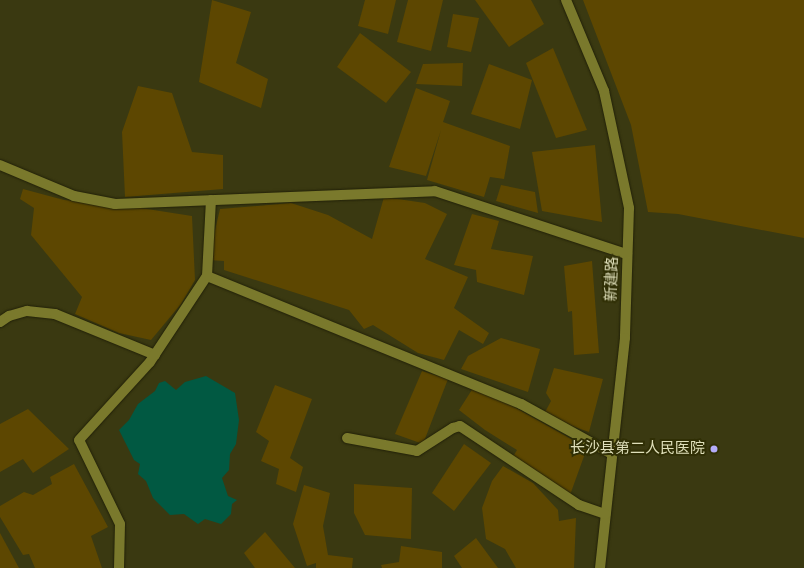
<!DOCTYPE html>
<meta charset="utf-8">
<style>
body{margin:0}
#map{position:relative;width:804px;height:568px;overflow:hidden;background:#3a3911;font-family:Cabin,"Noto Sans SC",sans-serif}
div>[style]{position:absolute}
[style*='--x']{left:calc(var(--x)*1px);top:calc(var(--y)*1px);width:calc(var(--w)*1px);rotate:calc(var(--a)*1deg)}
.water>*{inset:0;background:#015942}
.building>*{inset:0;background:#5d4701}
.roads{filter:drop-shadow(0 0 1px #212008) drop-shadow(0 0 1px #212008)}
.minor>*{height:10px;margin:-5px;padding:0 5px;transform-origin:5px;border-radius:5px;background:#7a792c}
.dots>*{width:11px;height:11px;translate:-50% -50%;box-sizing:border-box;border:2px solid #302f05;border-radius:50%}
span{translate:-50% -50%;white-space:nowrap;text-align:center;line-height:1.15;-webkit-text-stroke:4px #302f05;paint-order:stroke}
.street-label{font-size:15px;color:#dfdfba}
.poi-label{font-size:15px;color:#dfdfba}
.right{translate:-100% -50%;text-align:right}
</style>
<div id="map">
<div class="water">
<div style="clip-path:polygon(206px 376px,235px 393px,239px 420px,236px 444px,230px 454px,229px 470px,222px 478px,228px 496px,237px 500px,232px 504px,231px 514px,221px 524px,205px 519px,198px 524px,184px 514px,170px 515px,153px 498px,146px 481px,138px 474px,140px 464px,134px 460px,119px 430px,129px 420px,138px 404px,155px 391px,159px 383px,165px 381px,176px 390px,185px 382px)"></div>
</div>
<div class="building">
<div style="clip-path:polygon(212px 0,251px 12px,236px 63px,268px 79px,261px 108px,199px 82px)"></div>
<div style="clip-path:polygon(365px 0,396px 0,388px 34px,358px 26px)"></div>
<div style="clip-path:polygon(408px 0,443px 0,431px 51px,397px 42px)"></div>
<div style="clip-path:polygon(475px 0,531px 0,544px 24px,509px 47px)"></div>
<div style="clip-path:polygon(583px 0,804px 0,804px 238px,678px 214px,648px 212px,631px 125px)"></div>
<div style="clip-path:polygon(453px 14px,479px 18px,471px 52px,447px 47px)"></div>
<div style="clip-path:polygon(360px 33px,411px 72px,386px 103px,337px 67px)"></div>
<div style="clip-path:polygon(553px 48px,587px 130px,556px 138px,526px 63px)"></div>
<div style="clip-path:polygon(463px 63px,462px 86px,416px 84px,423px 64px)"></div>
<div style="clip-path:polygon(489px 64px,532px 80px,520px 129px,471px 114px)"></div>
<div style="clip-path:polygon(138px 86px,172px 93px,192px 152px,223px 155px,223px 189px,125px 197px,122px 132px)"></div>
<div style="clip-path:polygon(416px 88px,450px 101px,443px 122px,510px 146px,504px 179px,490px 177px,484px 197px,427px 180px,441px 130px,426px 176px,389px 167px)"></div>
<div style="clip-path:polygon(595px 145px,602px 222px,542px 211px,532px 152px)"></div>
<div style="clip-path:polygon(501px 185px,535px 192px,538px 213px,496px 201px)"></div>
<div style="clip-path:polygon(23px 189px,64px 200px,115px 204px,192px 216px,195px 280px,181px 304px,151px 340px,119px 333px,75px 314px,82px 297px,31px 235px,34px 208px,20px 199px)"></div>
<div style="clip-path:polygon(384px 197px,425px 203px,447px 214px,425px 259px,468px 277px,454px 308px,489px 333px,483px 344px,459px 330px,444px 360px,418px 353px,373px 325px,364px 329px,349px 310px,224px 270px,224px 261px,208px 260px,220px 209px,291px 203px,328px 215px,372px 239px)"></div>
<div style="clip-path:polygon(472px 214px,499px 221px,491px 249px,533px 256px,524px 295px,477px 282px,476px 270px,454px 265px)"></div>
<div style="clip-path:polygon(592px 261px,599px 353px,574px 355px,572px 311px,568px 312px,564px 266px)"></div>
<div style="clip-path:polygon(501px 338px,540px 349px,528px 392px,461px 369px,468px 356px)"></div>
<div style="clip-path:polygon(554px 368px,603px 379px,589px 432px,543px 416px,551px 401px,546px 393px)"></div>
<div style="clip-path:polygon(422px 371px,448px 379px,423px 444px,395px 434px)"></div>
<div style="clip-path:polygon(275px 385px,312px 399px,290px 458px,303px 467px,296px 492px,276px 484px,279px 469px,261px 461px,269px 441px,256px 432px)"></div>
<div style="clip-path:polygon(475px 385px,587px 448px,570px 495px,511px 460px,517px 450px,485px 430px,459px 410px)"></div>
<div style="clip-path:polygon(28px 409px,69px 449px,33px 473px,23px 459px,0 472px,0 424px)"></div>
<div style="clip-path:polygon(464px 444px,491px 463px,454px 511px,432px 493px)"></div>
<div style="clip-path:polygon(74px 464px,108px 527px,91px 536px,102px 568px,35px 568px,29px 554px,23px 555px,0 517px,0 506px,24px 492px,33px 495px,52px 484px,50px 477px)"></div>
<div style="clip-path:polygon(503px 466px,533px 483px,558px 510px,559px 521px,576px 518px,574px 568px,516px 568px,505px 549px,486px 539px,482px 508px,492px 481px)"></div>
<div style="clip-path:polygon(354px 484px,412px 488px,411px 539px,365px 535px,354px 513px)"></div>
<div style="clip-path:polygon(304px 485px,330px 493px,323px 526px,328px 555px,353px 558px,352px 568px,316px 568px,316px 563px,307px 566px,293px 524px)"></div>
<div style="clip-path:polygon(265px 532px,295px 568px,255px 568px,244px 553px)"></div>
<div style="clip-path:polygon(0 533px,19px 568px,0 568px)"></div>
<div style="clip-path:polygon(476px 538px,498px 568px,462px 568px,454px 556px)"></div>
<div style="clip-path:polygon(401px 546px,442px 552px,442px 568px,382px 568px,381px 565px,399px 562px)"></div>
</div>
<div class="roads">
<div class="minor">
<div style="--x:566;--y:0;--w:99;--a:67.3"></div>
<div style="--x:604;--y:91;--w:120;--a:77.9"></div>
<div style="--x:629;--y:208;--w:130;--a:91.8"></div>
<div style="--x:625;--y:338;--w:231;--a:96.2"></div>
<div style="--x:0;--y:165;--w:80;--a:22.7"></div>
<div style="--x:74;--y:196;--w:42;--a:11"></div>
<div style="--x:115;--y:204;--w:320;--a:-2.3"></div>
<div style="--x:435;--y:191;--w:202;--a:18.2"></div>
<div style="--x:207;--y:276;--w:339;--a:22.2"></div>
<div style="--x:521;--y:404;--w:104;--a:28.8"></div>
<div style="--x:0;--y:322;--w:11;--a:-34"></div>
<div style="--x:9;--y:316;--w:19;--a:-16"></div>
<div style="--x:27;--y:311;--w:28;--a:6"></div>
<div style="--x:55;--y:314;--w:108;--a:22.3"></div>
<div style="--x:347;--y:438;--w:71;--a:10.5"></div>
<div style="--x:417;--y:451;--w:43;--a:-32.6"></div>
<div style="--x:453;--y:428;--w:7;--a:-16"></div>
<div style="--x:460;--y:426;--w:143;--a:33.6"></div>
<div style="--x:579;--y:505;--w:28;--a:19"></div>
<div style="--x:119;--y:568;--w:44;--a:-88.7"></div>
<div style="--x:120;--y:524;--w:93;--a:-116"></div>
<div style="--x:79;--y:440;--w:105;--a:-47.7"></div>
<div style="--x:150;--y:362;--w:103;--a:-56.5"></div>
<div style="--x:207;--y:276;--w:76;--a:-87"></div>
</div>
</div>
<div class="dots">
<div style="left:714px;top:449px;background:#b4acf9"></div>
</div>
<div class="street-label">
<span style="left:612px;top:279px;rotate:-88deg">新建路</span>
</div>
<div class="poi-label">
<span class="right" style="left:705px;top:449px">长沙县第二人民医院</span>
</div>
</div>
